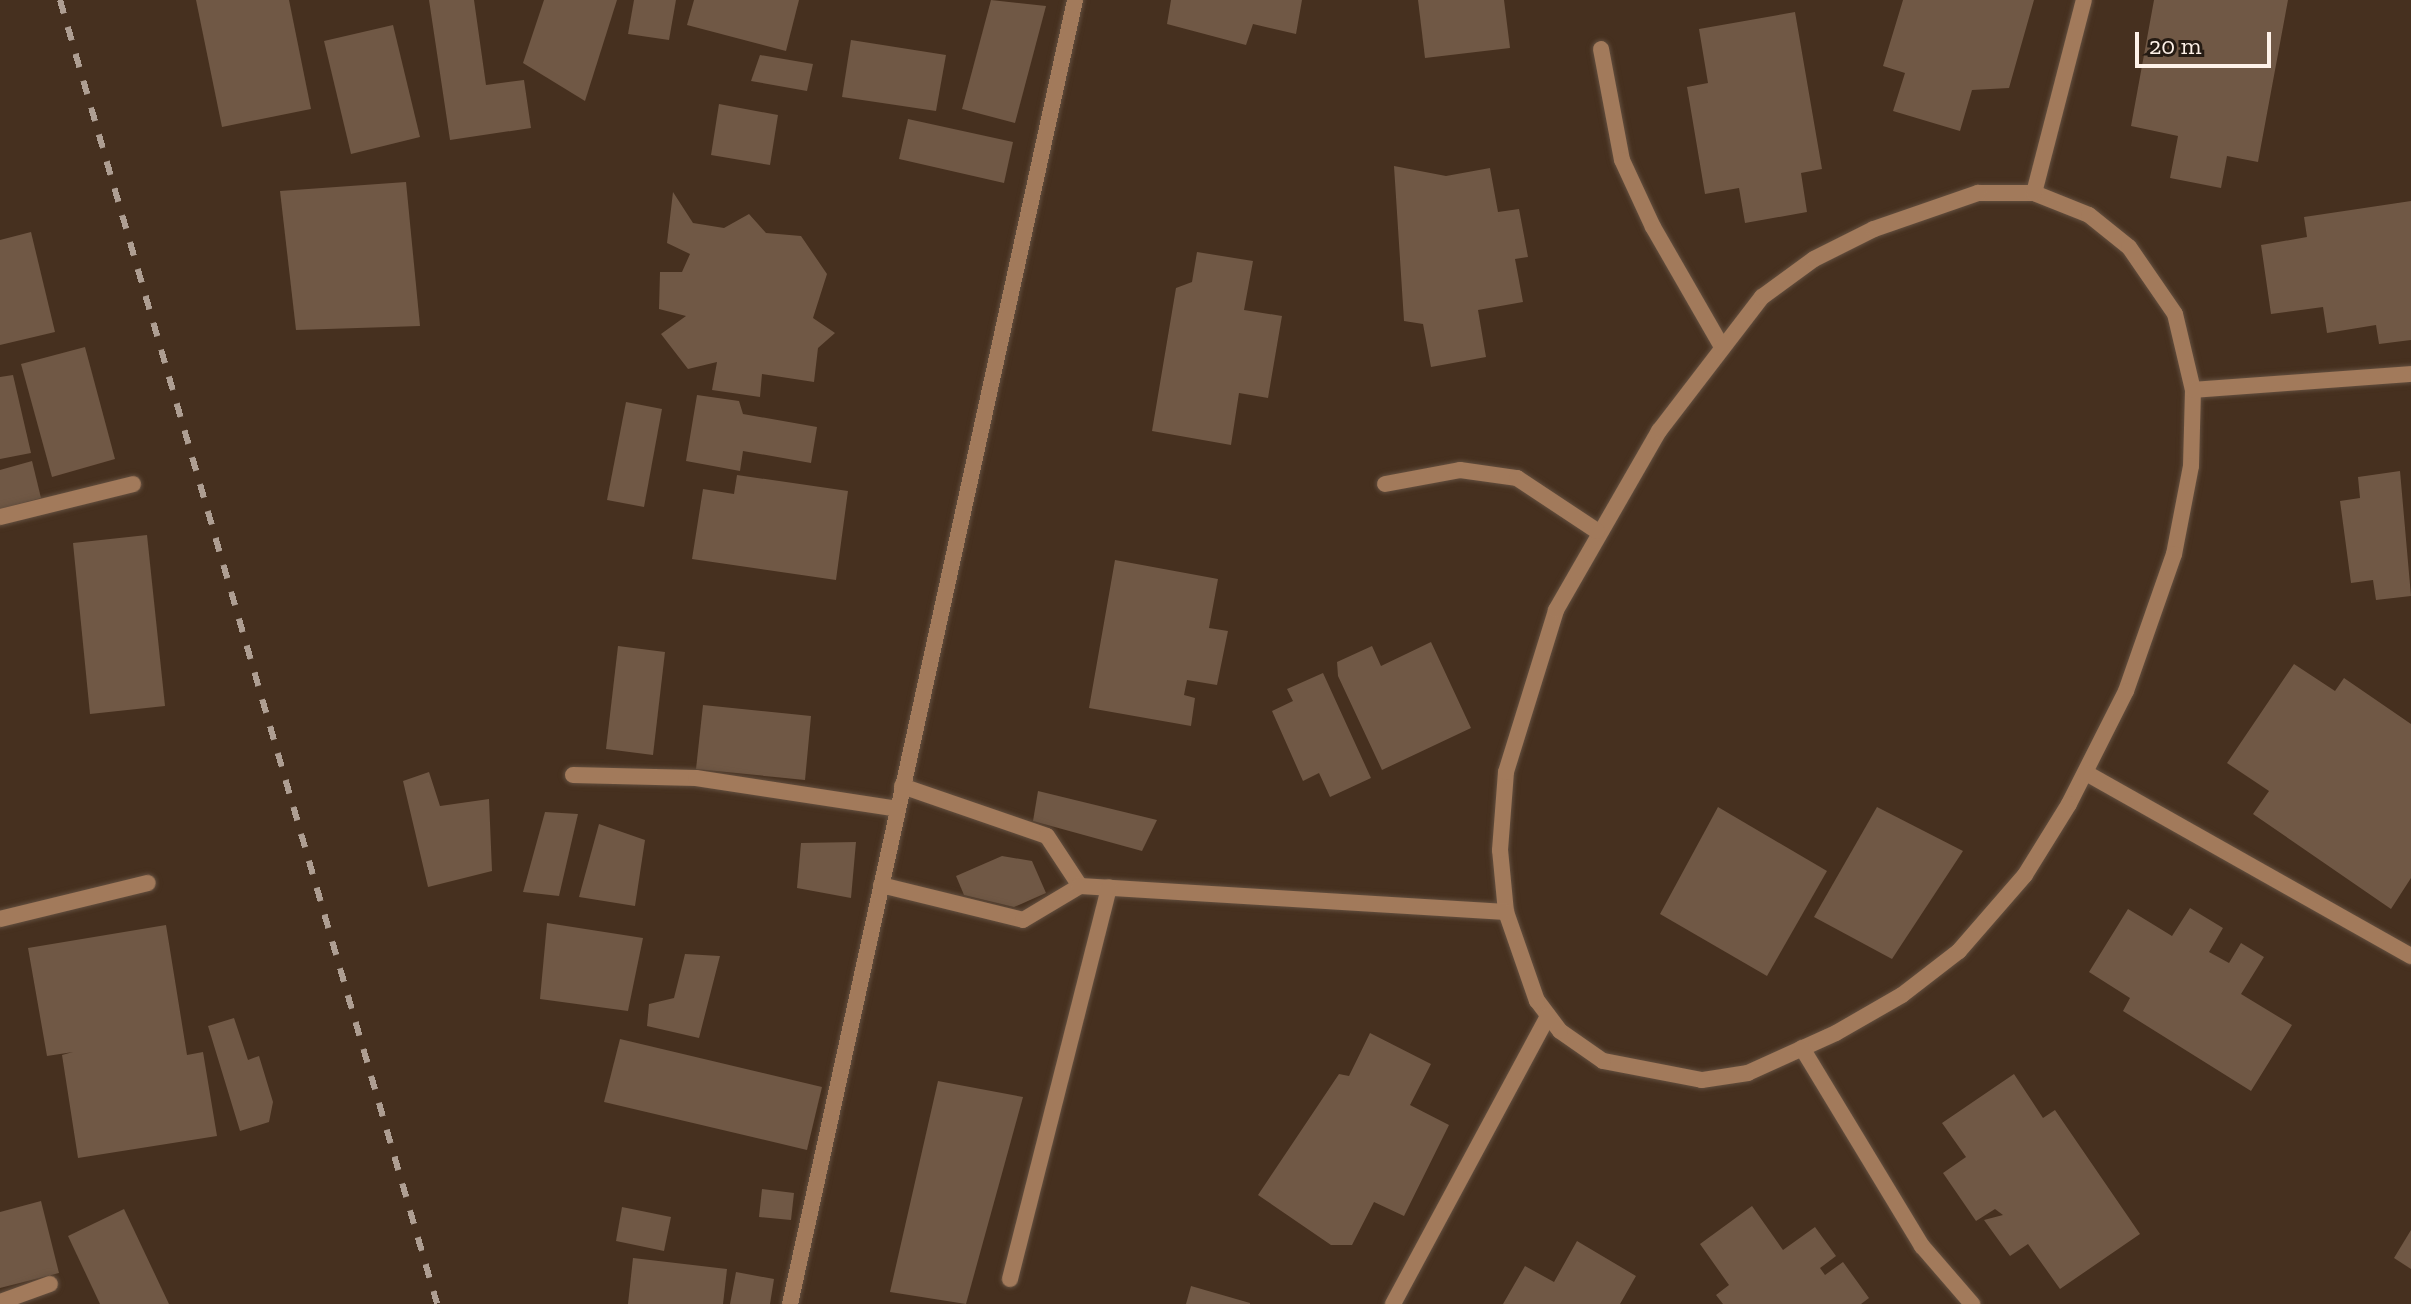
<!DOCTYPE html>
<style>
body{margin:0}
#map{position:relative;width:2411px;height:1304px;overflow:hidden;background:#46301f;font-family:"Zilla Slab",serif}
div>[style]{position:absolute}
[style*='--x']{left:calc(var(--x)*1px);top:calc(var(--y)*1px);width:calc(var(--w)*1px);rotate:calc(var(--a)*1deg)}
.building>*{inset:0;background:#705845}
.roads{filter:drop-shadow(0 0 2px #634f3f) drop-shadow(0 0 2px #634f3f)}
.service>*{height:16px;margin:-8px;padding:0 8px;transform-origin:8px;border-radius:8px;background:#a27a5b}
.minor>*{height:16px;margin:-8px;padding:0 8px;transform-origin:8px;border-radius:8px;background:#a27a5b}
.tertiary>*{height:16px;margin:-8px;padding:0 8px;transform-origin:8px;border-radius:8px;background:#a27a5b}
.rail>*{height:6px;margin-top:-3px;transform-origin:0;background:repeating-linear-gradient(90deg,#ae9e92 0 14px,transparent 0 28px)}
span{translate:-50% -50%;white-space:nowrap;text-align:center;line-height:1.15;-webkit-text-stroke:7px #251b13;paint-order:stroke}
.scale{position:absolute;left:2135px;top:32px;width:136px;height:36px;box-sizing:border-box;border:4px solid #fef2e9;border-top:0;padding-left:10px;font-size:24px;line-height:28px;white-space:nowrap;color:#fef2e9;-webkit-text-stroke:6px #251b13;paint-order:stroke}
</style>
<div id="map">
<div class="building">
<div style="clip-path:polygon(196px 0,289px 0,311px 109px,222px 127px)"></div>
<div style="clip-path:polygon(429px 0,474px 0,486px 85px,524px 80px,531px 128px,450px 140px)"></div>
<div style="clip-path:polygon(544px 0,617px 0,585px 101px,523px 63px)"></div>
<div style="clip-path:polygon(634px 0,676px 0,669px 40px,628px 34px)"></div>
<div style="clip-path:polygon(694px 0,799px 0,786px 51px,687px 25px)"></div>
<div style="clip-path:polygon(991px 0,1046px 6px,1015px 123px,962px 109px)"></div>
<div style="clip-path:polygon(1171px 0,1302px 0,1296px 34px,1253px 24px,1246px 45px,1167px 24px)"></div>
<div style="clip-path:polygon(1418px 0,1504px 0,1510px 48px,1425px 58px)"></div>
<div style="clip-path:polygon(1903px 0,2034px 0,2009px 88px,1972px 90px,1960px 131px,1893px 111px,1905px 73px,1883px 66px)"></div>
<div style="clip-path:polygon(2154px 0,2288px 0,2258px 162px,2227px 156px,2221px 188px,2170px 178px,2178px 136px,2131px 126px)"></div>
<div style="clip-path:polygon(1795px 12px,1822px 169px,1801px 173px,1807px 212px,1745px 223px,1739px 188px,1705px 194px,1687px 87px,1708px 83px,1699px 29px)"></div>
<div style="clip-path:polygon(393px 25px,420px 137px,351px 154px,324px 41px)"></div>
<div style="clip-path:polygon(851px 40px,946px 55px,936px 111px,842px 97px)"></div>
<div style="clip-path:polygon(760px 55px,813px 64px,807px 91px,751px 81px)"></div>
<div style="clip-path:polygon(719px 104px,778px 115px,770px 165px,711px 155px)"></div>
<div style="clip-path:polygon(908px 119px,1013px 142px,1004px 183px,899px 159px)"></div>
<div style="clip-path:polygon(1394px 166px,1446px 176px,1490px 168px,1498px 212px,1519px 209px,1528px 257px,1515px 259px,1523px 302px,1478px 310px,1486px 357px,1431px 367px,1423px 324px,1404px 321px)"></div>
<div style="clip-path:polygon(406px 182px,420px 326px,296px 330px,280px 191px)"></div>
<div style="clip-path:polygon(673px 192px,693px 223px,724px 228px,749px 214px,766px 233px,801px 236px,827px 274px,813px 318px,835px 333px,818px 348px,814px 382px,762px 374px,760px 397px,712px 390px,717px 362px,688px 369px,661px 334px,686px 316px,659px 309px,660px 272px,682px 272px,690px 254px,667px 243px)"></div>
<div style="clip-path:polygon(2411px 201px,2411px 340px,2379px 344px,2376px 325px,2327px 333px,2323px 307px,2271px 314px,2261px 245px,2307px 237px,2304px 217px)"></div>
<div style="clip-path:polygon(31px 232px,55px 332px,0 345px,0 240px)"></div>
<div style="clip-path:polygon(1197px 252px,1253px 261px,1244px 310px,1282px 316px,1268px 398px,1239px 393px,1231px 445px,1152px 431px,1176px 288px,1192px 282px)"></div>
<div style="clip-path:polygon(85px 347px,115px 459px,52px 477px,21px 364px)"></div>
<div style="clip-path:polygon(13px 375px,31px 453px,0 459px,0 377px)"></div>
<div style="clip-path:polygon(697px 395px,739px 401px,743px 414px,817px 427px,811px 463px,743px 451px,740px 471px,686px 461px)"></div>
<div style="clip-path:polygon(626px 402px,662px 409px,644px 507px,607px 500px)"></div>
<div style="clip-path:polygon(32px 461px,41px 498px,0 509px,0 470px)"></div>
<div style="clip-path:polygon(2400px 471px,2411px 596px,2376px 600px,2373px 580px,2351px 583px,2340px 501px,2360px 498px,2358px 477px)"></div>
<div style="clip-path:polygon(737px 475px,848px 491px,836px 580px,692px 559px,703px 489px,734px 494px)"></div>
<div style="clip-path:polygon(147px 535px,165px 706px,90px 714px,73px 543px)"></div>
<div style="clip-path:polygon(1115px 560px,1218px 579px,1209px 628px,1228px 631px,1217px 685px,1187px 680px,1184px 695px,1195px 698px,1191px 726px,1089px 708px)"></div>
<div style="clip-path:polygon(1431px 642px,1471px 728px,1382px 770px,1338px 676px,1337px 662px,1372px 646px,1381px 666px)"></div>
<div style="clip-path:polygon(618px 646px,665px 652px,653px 755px,606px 749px)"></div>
<div style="clip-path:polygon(2294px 664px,2335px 691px,2344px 678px,2411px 724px,2411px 878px,2391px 909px,2253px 814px,2269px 791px,2227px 763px)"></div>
<div style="clip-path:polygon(1323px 673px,1371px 778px,1330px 797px,1319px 773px,1303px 781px,1272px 711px,1293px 701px,1287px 689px)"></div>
<div style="clip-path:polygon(703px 705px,811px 716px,805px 780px,696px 769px)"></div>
<div style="clip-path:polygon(429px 772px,440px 806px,489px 799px,492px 871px,428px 887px,403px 781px)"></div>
<div style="clip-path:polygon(1038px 791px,1157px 820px,1142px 851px,1033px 821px)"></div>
<div style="clip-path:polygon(1718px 807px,1827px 871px,1767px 976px,1660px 914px)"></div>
<div style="clip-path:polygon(1877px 807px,1963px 851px,1892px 959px,1814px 917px)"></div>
<div style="clip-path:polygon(545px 812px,578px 814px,559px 896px,523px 892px)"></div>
<div style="clip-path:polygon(599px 824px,645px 840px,635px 906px,579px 897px)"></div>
<div style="clip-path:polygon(856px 842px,851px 898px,797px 888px,801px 843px)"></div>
<div style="clip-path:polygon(1002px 856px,1032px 861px,1046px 893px,1014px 907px,964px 895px,956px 876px)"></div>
<div style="clip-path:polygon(2190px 908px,2223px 928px,2209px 952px,2229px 963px,2241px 943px,2264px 957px,2241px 994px,2292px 1025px,2251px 1091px,2123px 1011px,2130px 998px,2089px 972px,2128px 909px,2172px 936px)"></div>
<div style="clip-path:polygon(547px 923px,643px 938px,628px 1011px,540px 999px)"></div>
<div style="clip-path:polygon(166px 925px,187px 1055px,203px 1052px,217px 1136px,78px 1158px,62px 1055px,73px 1052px,47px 1056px,28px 948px)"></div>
<div style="clip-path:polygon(685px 954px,720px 956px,699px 1038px,647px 1026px,649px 1004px,674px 998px)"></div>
<div style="clip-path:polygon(234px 1018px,248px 1060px,259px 1056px,273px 1102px,269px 1122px,240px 1131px,208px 1026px)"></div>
<div style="clip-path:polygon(1370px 1033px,1431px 1064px,1410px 1105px,1449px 1125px,1404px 1216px,1374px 1202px,1352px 1245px,1331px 1245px,1258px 1195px,1339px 1074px,1349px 1076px)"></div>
<div style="clip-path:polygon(620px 1039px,822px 1087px,807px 1150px,604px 1102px)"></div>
<div style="clip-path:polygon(2014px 1074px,2043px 1118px,2055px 1110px,2140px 1234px,2060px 1289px,2028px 1244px,2010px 1256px,1984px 1220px,2003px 1215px,1995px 1209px,1976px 1221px,1943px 1173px,1966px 1157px,1942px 1123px)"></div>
<div style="clip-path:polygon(938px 1081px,1023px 1097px,966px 1304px,890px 1292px)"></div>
<div style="clip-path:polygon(762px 1189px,794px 1193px,791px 1220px,759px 1217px)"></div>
<div style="clip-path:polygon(41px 1201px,59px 1273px,0 1288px,0 1212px)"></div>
<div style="clip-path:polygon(1752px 1206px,1783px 1250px,1815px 1227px,1836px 1256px,1820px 1268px,1825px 1275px,1843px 1262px,1869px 1298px,1861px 1304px,1723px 1304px,1716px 1295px,1729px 1285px,1700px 1244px)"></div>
<div style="clip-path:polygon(622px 1207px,671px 1217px,664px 1251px,616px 1241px)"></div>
<div style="clip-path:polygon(124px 1209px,169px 1304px,100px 1304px,68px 1236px)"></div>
<div style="clip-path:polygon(2411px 1230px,2411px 1269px,2394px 1258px)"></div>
<div style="clip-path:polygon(1577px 1241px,1636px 1276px,1620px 1304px,1503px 1304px,1525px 1266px,1554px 1282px)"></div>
<div style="clip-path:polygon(633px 1258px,727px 1269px,723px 1304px,628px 1304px)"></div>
<div style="clip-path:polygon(736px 1272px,774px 1279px,770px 1304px,730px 1304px)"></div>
<div style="clip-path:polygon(1191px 1286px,1250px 1303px,1250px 1304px,1186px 1304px)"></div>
</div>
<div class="roads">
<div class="service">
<div style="--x:1601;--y:49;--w:113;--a:79.3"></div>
<div style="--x:1622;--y:160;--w:74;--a:65.2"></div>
<div style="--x:1653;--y:227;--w:138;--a:60.1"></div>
<div style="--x:1978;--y:193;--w:56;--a:0"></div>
<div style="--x:2034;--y:193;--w:59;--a:21.8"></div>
<div style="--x:2089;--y:215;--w:51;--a:38.7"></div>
<div style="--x:2129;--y:247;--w:81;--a:55.5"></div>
<div style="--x:2175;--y:314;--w:78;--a:76.7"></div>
<div style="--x:2193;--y:390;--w:76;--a:91.5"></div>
<div style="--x:2191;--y:466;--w:90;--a:100.9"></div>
<div style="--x:2174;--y:554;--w:145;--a:109.3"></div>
<div style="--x:2126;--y:691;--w:127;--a:116.8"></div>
<div style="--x:2069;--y:804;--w:84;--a:121.8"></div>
<div style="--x:2025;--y:875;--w:101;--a:131"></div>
<div style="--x:1959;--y:951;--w:72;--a:142.3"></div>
<div style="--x:1902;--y:995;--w:76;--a:150.1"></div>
<div style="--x:1836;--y:1033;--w:97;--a:155.6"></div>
<div style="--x:1748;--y:1073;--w:47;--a:171.3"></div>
<div style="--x:1702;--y:1080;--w:101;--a:-169.1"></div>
<div style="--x:1603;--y:1061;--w:52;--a:-145.1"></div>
<div style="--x:1560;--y:1031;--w:38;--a:-127"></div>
<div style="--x:1537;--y:1001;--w:94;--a:-109.2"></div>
<div style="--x:1506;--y:912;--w:62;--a:-95.5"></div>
<div style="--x:1500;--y:850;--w:78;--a:-85.6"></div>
<div style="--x:1506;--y:772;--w:170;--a:-72.8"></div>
<div style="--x:1556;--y:610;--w:207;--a:-60.1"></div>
<div style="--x:1659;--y:431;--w:169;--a:-52.5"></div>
<div style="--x:1762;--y:297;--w:64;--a:-36.2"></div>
<div style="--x:1814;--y:259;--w:67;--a:-26.6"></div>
<div style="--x:1874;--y:229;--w:110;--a:-19.1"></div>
<div style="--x:2034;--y:193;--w:199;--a:-75.5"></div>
<div style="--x:2193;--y:390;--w:219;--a:-4.2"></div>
<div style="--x:1385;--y:484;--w:76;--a:-10.6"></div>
<div style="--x:1460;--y:470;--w:58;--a:8"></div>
<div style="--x:1517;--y:478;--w:96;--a:33.5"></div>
<div style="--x:2086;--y:773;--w:373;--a:29.4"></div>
<div style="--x:902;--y:786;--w:153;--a:19"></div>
<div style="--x:1047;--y:836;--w:60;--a:56.6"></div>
<div style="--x:881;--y:885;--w:146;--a:13.8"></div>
<div style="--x:1023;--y:920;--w:66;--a:-30.8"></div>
<div style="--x:1080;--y:886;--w:427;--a:3.5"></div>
<div style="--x:1802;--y:1048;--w:232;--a:58.8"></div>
<div style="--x:1922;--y:1246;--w:77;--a:49.2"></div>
<div style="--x:1010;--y:1279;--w:404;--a:-75.8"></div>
<div style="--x:0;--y:1302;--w:53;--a:-19.8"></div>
<div style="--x:1393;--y:1304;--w:327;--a:-61.7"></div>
</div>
<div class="minor">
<div style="--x:0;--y:517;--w:137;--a:-13.9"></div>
<div style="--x:573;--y:775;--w:123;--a:1.4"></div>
<div style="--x:696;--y:778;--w:204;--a:8.7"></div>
<div style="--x:0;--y:919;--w:152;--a:-13.7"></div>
</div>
<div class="tertiary">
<div style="--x:790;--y:1304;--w:1335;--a:-77.67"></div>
</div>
</div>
<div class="rail">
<div style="--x:60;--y:0;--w:1357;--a:73.87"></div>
</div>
<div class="scale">20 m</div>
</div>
